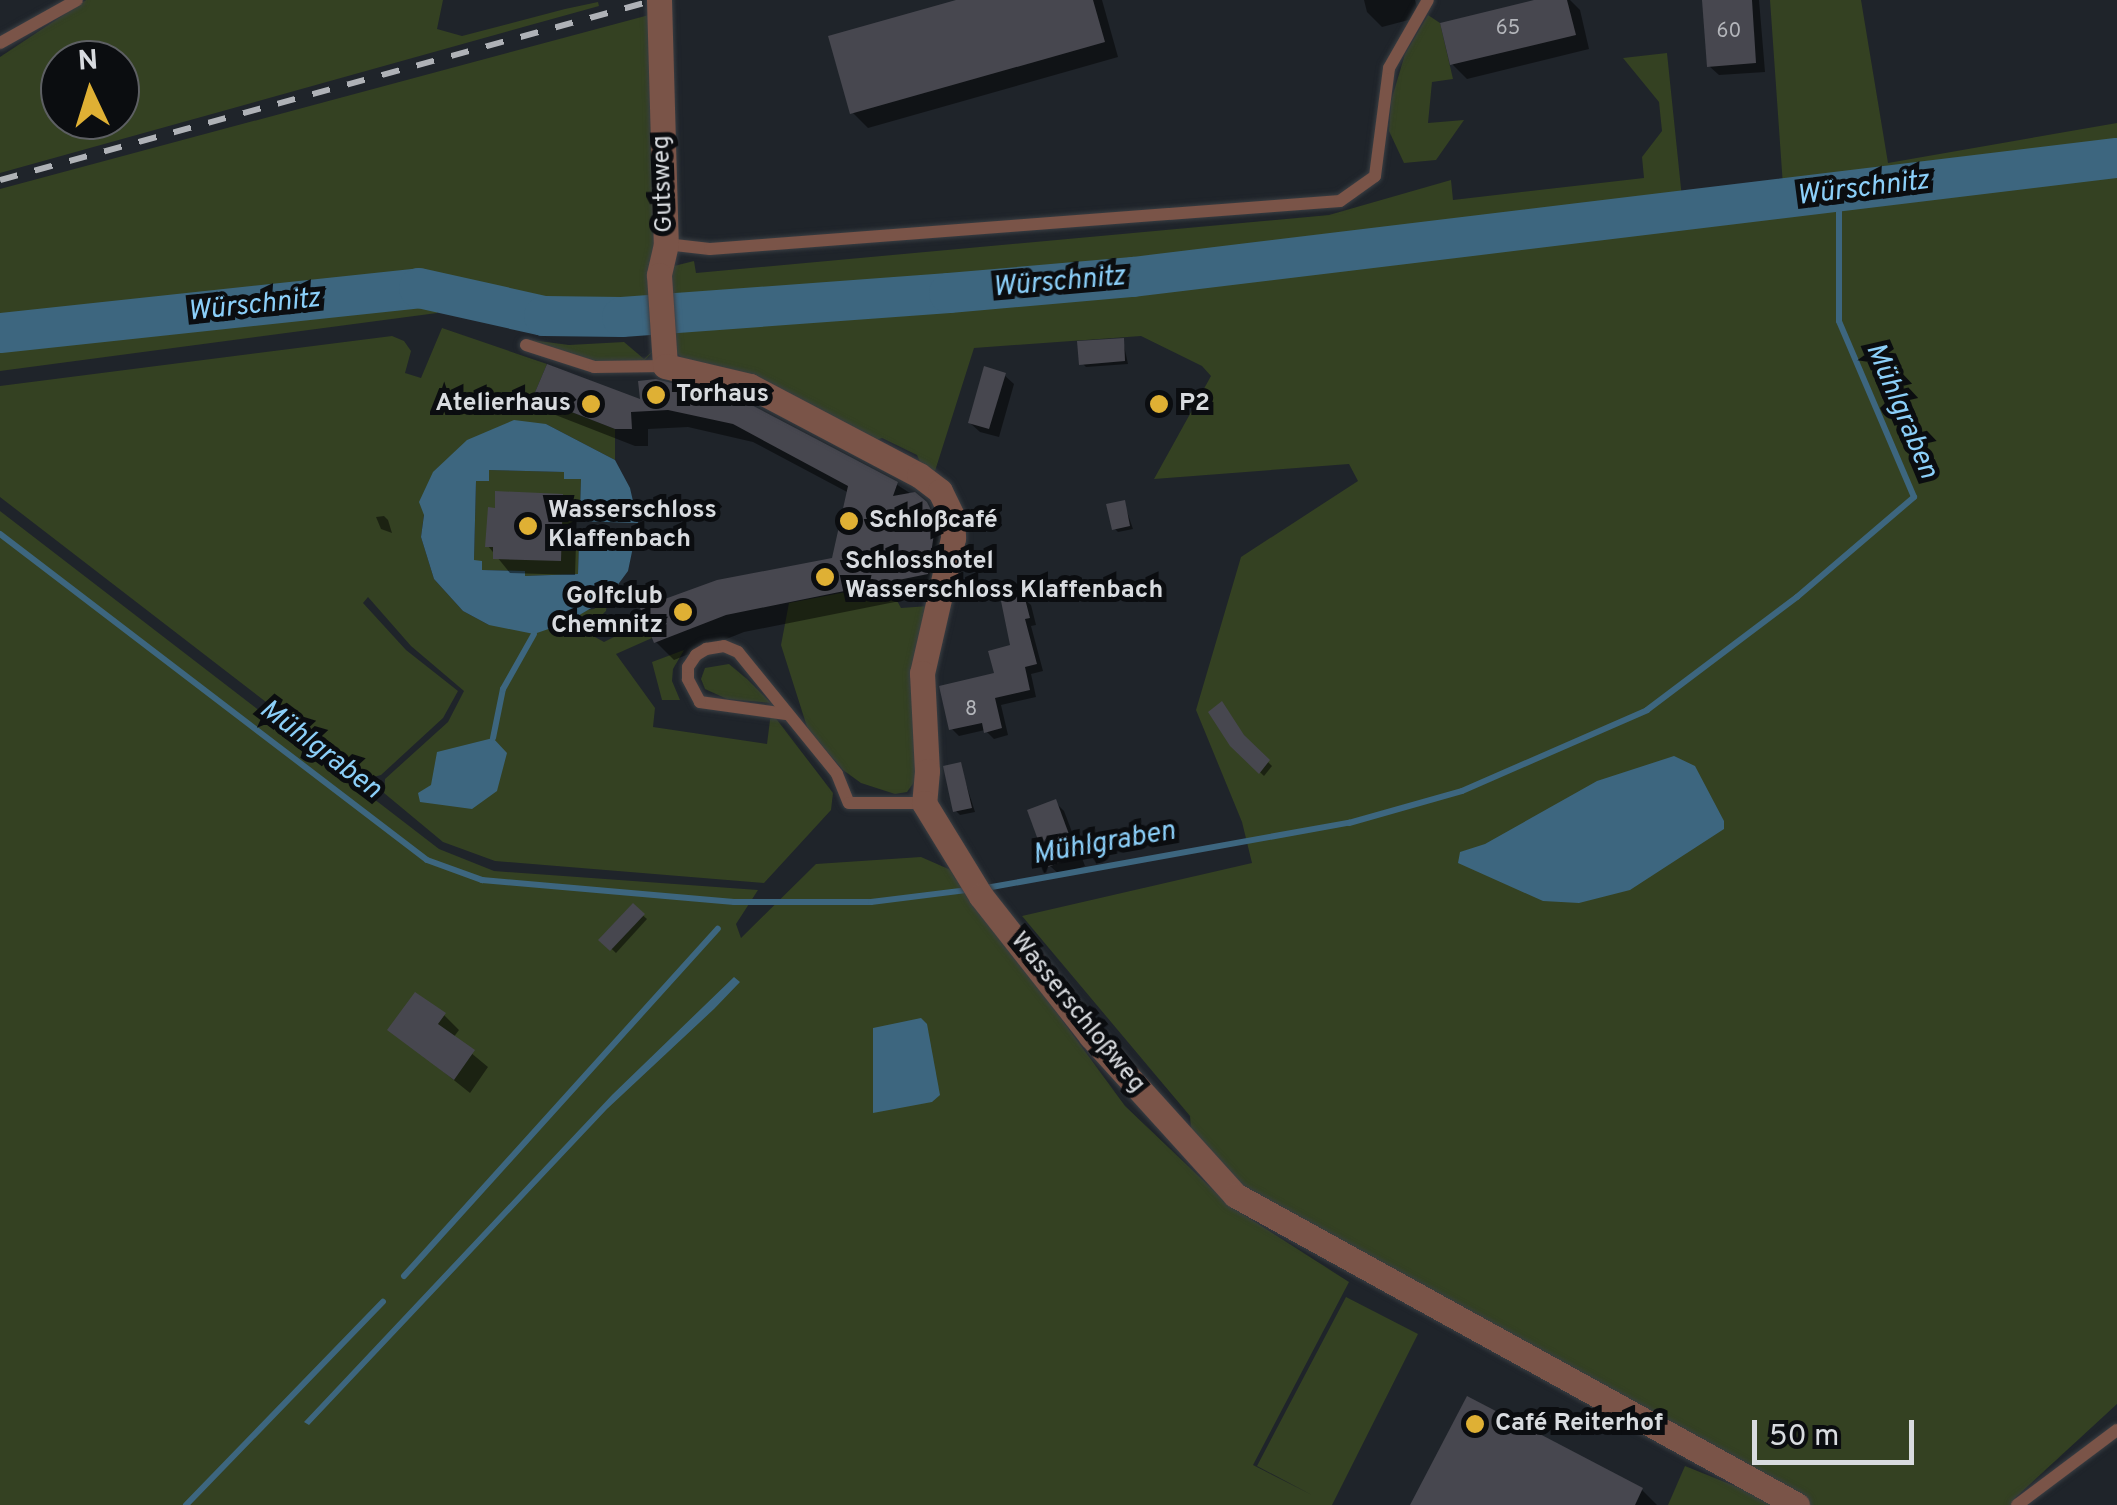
<!DOCTYPE html>
<meta charset="utf-8">
<style>
body{margin:0}
#map{position:relative;width:2117px;height:1505px;overflow:hidden;background:#1f242a;font-family:Overpass,sans-serif}
div>[style]{position:absolute}
[style*='--x']{left:calc(var(--x)*1px);top:calc(var(--y)*1px);width:calc(var(--w)*1px);rotate:calc(var(--a)*1deg)}
.green>*{inset:0;background:#344122}
.water>*{inset:0;background:#3d667f}
.pier>*{inset:0;background:#1f242a}
.shadow>*{inset:0;background:#0007}
.stream>*{height:6px;margin:-3px;padding:0 3px;transform-origin:3px;border-radius:3px;background:#3d667f}
.river>*{height:40px;margin:-20px;padding:0 20px;transform-origin:20px;border-radius:20px;background:#3d667f}
.building>*{inset:0;background:#47474f}
.roads{filter:drop-shadow(0 0 2px #393e43) drop-shadow(0 0 2px #393e43)}
.lane>*{height:12px;margin:-6px;padding:0 6px;transform-origin:6px;border-radius:6px;background:#7a5448}
.street>*{height:25px;margin:-12.5px;padding:0 12.5px;transform-origin:12.5px;border-radius:12.5px;background:#7a5448}
.rail>*{height:6px;margin-top:-3px;transform-origin:0;background:repeating-linear-gradient(90deg,#afb2b7 0 18px,transparent 0 36px)}
.dots>*{width:28px;height:28px;translate:-50% -50%;box-sizing:border-box;border:5px solid #0b0d10;border-radius:50%}
span{translate:-50% -50%;white-space:nowrap;text-align:center;line-height:1.15;-webkit-text-stroke:10px #0b0d10;paint-order:stroke}
.number-label{font-size:20px;color:#b4b6bb}
.number-label span{-webkit-text-stroke-width:0}
.street-label{font-size:25px;color:#d8dbdf}
.poi-label{font-size:25px;color:#d8dbdf;font-weight:700}
.left{translate:0 -50%;text-align:left}
.right{translate:-100% -50%;text-align:right}
.water-label{font-size:28px;color:#8bcff9;font-style:italic}
.north{position:absolute;left:40px;top:40px;width:100px;height:100px;box-sizing:border-box;background:#0b0d10;border:2px solid #5d5f63;border-radius:50%;rotate:356deg;font-size:28px;font-weight:700;line-height:40px;text-align:center;color:#d8dbdf}
.north::after{content:'';display:block;margin:auto;width:35px;height:45px;background:#dfb034;clip-path:polygon(50% 0,100% 100%,50% 72%,0 100%)}
.scale{position:absolute;left:1752px;top:1420px;width:162px;height:45px;box-sizing:border-box;border:5px solid #d8dbdf;border-top:0;padding-left:12px;font-size:30px;line-height:35px;white-space:nowrap;color:#d8dbdf;-webkit-text-stroke:8px #0b0d10;paint-order:stroke}
</style>
<div id="map">
<div class="green">
<div style="clip-path:polygon(evenodd,86px 0,443px 0,437px 29px,462px 36px,565px 9px,598px 2px,599px 6px,0 173px,0 57px,86px 0,60px 60px,120px 60px,120px 120px,60px 120px,60px 60px)"></div>
<div style="clip-path:polygon(1770px 0,1861px 0,1888px 163px,2117px 123px,2117px 1404px,2015px 1498px,2027px 1505px,1804px 1505px,1237px 1194px,1192px 1141px,1190px 1116px,1022px 916px,1252px 863px,1242px 822px,1196px 710px,1241px 557px,1358px 481px,1349px 464px,1154px 479px,1211px 376px,1202px 366px,1141px 336px,974px 348px,935px 471px,920px 462px,917px 455px,882px 438px,871px 442px,682px 358px,675px 351px,667px 274px,674px 266px,694px 261px,696px 273px,1329px 215px,1451px 180px,1453px 200px,1644px 178px,1642px 157px,1662px 131px,1659px 102px,1623px 58px,1667px 53px,1682px 198px,1783px 186px)"></div>
<div style="clip-path:polygon(649px 15px,659px 244px,650px 260px,652px 303px,551px 301px,418px 281px,349px 283px,0 327px,0 189px)"></div>
<div style="clip-path:polygon(1428px 15px,1440px 23px,1453px 79px,1432px 82px,1428px 123px,1464px 120px,1436px 160px,1404px 163px,1389px 131px,1391px 101px,1405px 54px)"></div>
<div style="clip-path:polygon(418px 295px,440px 300px,437px 313px,0 371px,0 341px)"></div>
<div style="clip-path:polygon(442px 328px,547px 364px,533px 397px,615px 429px,615px 460px,546px 424px,424px 514px,421px 537px,434px 579px,463px 611px,489px 625px,594px 609px,608px 598px,606px 611px,592px 624px,595px 637px,604px 642px,646px 621px,652px 638px,616px 654px,655px 708px,653px 727px,767px 744px,771px 712px,833px 793px,831px 810px,764px 883px,495px 861px,443px 842px,384px 793px,385px 779px,448px 722px,464px 691px,411px 646px,368px 597px,363px 603px,406px 650px,458px 691px,443px 718px,381px 775px,366px 779px,0 497px,0 386px,392px 336px,404px 341px,411px 351px,405px 373px,421px 378px)"></div>
<div style="clip-path:polygon(531px 340px,569px 345px,624px 342px,644px 359px,656px 348px,644px 361px,596px 363px)"></div>
<div style="clip-path:polygon(489px 470px,565px 472px,581px 479px,578px 574px,525px 576px,524px 571px,481px 570px,474px 560px,476px 481px)"></div>
<div style="clip-path:polygon(0 511px,439px 849px,494px 871px,758px 890px,736px 924px,741px 938px,816px 864px,921px 857px,953px 871px,1125px 1106px,1230px 1206px,1349px 1282px,1253px 1465px,1312px 1495px,1257px 1466px,1346px 1297px,1418px 1334px,1332px 1505px,0 1505px)"></div>
<div style="clip-path:polygon(888px 584px,901px 608px,929px 606px,917px 778px,907px 792px,895px 794px,861px 783px,843px 770px,808px 730px,781px 645px,789px 603px)"></div>
<div style="clip-path:polygon(684px 650px,673px 669px,672px 681px,680px 700px,662px 700px,652px 662px)"></div>
<div style="clip-path:polygon(729px 664px,747px 679px,771px 703px,727px 699px,705px 689px,701px 679px,705px 668px)"></div>
<div style="clip-path:polygon(1685px 1466px,1782px 1505px,1668px 1505px)"></div>
</div>
<div class="water">
<div style="clip-path:polygon(evenodd,514px 420px,546px 424px,615px 460px,630px 488px,638px 523px,628px 571px,608px 598px,566px 623px,534px 634px,489px 625px,463px 611px,434px 579px,421px 537px,424px 515px,419px 502px,433px 472px,467px 440px,514px 420px,489px 470px,564px 472px,564px 479px,581px 479px,578px 574px,525px 576px,525px 571px,482px 570px,482px 561px,474px 560px,476px 481px,489px 481px,489px 470px)"></div>
<div style="clip-path:polygon(493px 738px,507px 753px,497px 791px,472px 809px,420px 802px,418px 793px,431px 785px,437px 752px)"></div>
<div style="clip-path:polygon(1674px 756px,1695px 766px,1724px 821px,1724px 829px,1630px 890px,1579px 903px,1543px 901px,1458px 863px,1460px 852px,1485px 844px,1597px 781px)"></div>
<div style="clip-path:polygon(734px 977px,740px 982px,714px 1009px,607px 1109px,309px 1425px,304px 1422px,612px 1095px)"></div>
<div style="clip-path:polygon(921px 1018px,927px 1024px,940px 1095px,932px 1102px,873px 1113px,873px 1028px)"></div>
</div>
<div class="pier">
<div style="clip-path:polygon(575px 521px,638px 523px,637px 539px,575px 537px)"></div>
</div>
<div class="shadow">
<div style="clip-path:polygon(965px 0,1102px 0,1118px 57px,868px 128px,853px 113px)"></div>
<div style="clip-path:polygon(1364px 0,1415px 0,1420px 17px,1382px 27px,1367px 12px)"></div>
<div style="clip-path:polygon(1545px 0,1570px 0,1580px 10px,1589px 49px,1467px 79px,1452px 64px)"></div>
<div style="clip-path:polygon(1704px 0,1759px 0,1765px 72px,1719px 75px,1709px 66px)"></div>
<div style="clip-path:polygon(1123px 341px,1128px 364px,1086px 367px,1082px 363px)"></div>
<div style="clip-path:polygon(1004px 375px,1014px 384px,999px 437px,980px 432px,970px 423px)"></div>
<div style="clip-path:polygon(641px 383px,896px 484px,925px 503px,944px 522px,945px 592px,744px 632px,674px 660px,656px 642px,835px 560px,849px 493px,753px 442px,688px 427px,648px 429px,648px 446px,635px 446px,553px 414px,536px 396px,643px 403px)"></div>
<div style="clip-path:polygon(562px 496px,577px 511px,575px 575px,510px 573px,488px 546px)"></div>
<div style="clip-path:polygon(1124px 503px,1133px 529px,1118px 532px,1114px 528px)"></div>
<div style="clip-path:polygon(384px 516px,388px 520px,392px 533px,381px 529px,376px 517px)"></div>
<div style="clip-path:polygon(1023px 598px,1031px 605px,1036px 625px,1031px 626px,1043px 671px,1031px 674px,1036px 697px,1001px 705px,1008px 735px,994px 739px,985px 730px,959px 736px,952px 729px,997px 675px,1013px 647px)"></div>
<div style="clip-path:polygon(1248px 742px,1272px 766px,1264px 776px,1232px 745px)"></div>
<div style="clip-path:polygon(960px 765px,975px 812px,960px 815px,956px 811px)"></div>
<div style="clip-path:polygon(1055px 802px,1064px 811px,1085px 866px,1060px 875px,1050px 866px)"></div>
<div style="clip-path:polygon(633px 907px,647px 919px,616px 953px,602px 940px)"></div>
<div style="clip-path:polygon(444px 1015px,459px 1030px,453px 1038px,488px 1067px,470px 1093px,390px 1029px)"></div>
<div style="clip-path:polygon(1642px 1490px,1657px 1505px,1413px 1505px)"></div>
</div>
<div class="stream">
<div style="--x:0;--y:534;--w:537;--a:37.36"></div>
<div style="--x:427;--y:860;--w:59;--a:20"></div>
<div style="--x:482;--y:880;--w:253;--a:5"></div>
<div style="--x:734;--y:902;--w:137;--a:0"></div>
<div style="--x:871;--y:902;--w:98;--a:-7.1"></div>
<div style="--x:493;--y:738;--w:50;--a:-78.5"></div>
<div style="--x:503;--y:689;--w:63;--a:-60.6"></div>
<div style="--x:986;--y:888;--w:369;--a:-10.2"></div>
<div style="--x:1349;--y:823;--w:117;--a:-15.8"></div>
<div style="--x:1462;--y:791;--w:202;--a:-23.6"></div>
<div style="--x:1647;--y:710;--w:188;--a:-37"></div>
<div style="--x:1797;--y:597;--w:154;--a:-40.5"></div>
<div style="--x:1914;--y:497;--w:191;--a:-113.1"></div>
<div style="--x:1839;--y:321;--w:129;--a:-90"></div>
<div style="--x:404;--y:1276;--w:468;--a:-47.9"></div>
<div style="--x:186;--y:1505;--w:283;--a:-45.9"></div>
</div>
<div class="river">
<div style="--x:0;--y:333;--w:421;--a:-6.1"></div>
<div style="--x:419;--y:288;--w:128;--a:12.6"></div>
<div style="--x:544;--y:316;--w:78;--a:0.7"></div>
<div style="--x:622;--y:317;--w:328;--a:-4.2"></div>
<div style="--x:949;--y:293;--w:185;--a:-5"></div>
<div style="--x:1133;--y:277;--w:991;--a:-6.9"></div>
</div>
<div class="building">
<div style="clip-path:polygon(956px 0,1093px 0,1105px 42px,850px 114px,828px 36px)"></div>
<div style="clip-path:polygon(1534px 0,1567px 0,1576px 35px,1450px 65px,1440px 23px)"></div>
<div style="clip-path:polygon(1702px 0,1752px 0,1756px 63px,1707px 67px)"></div>
<div style="clip-path:polygon(1124px 338px,1125px 361px,1079px 365px,1077px 341px)"></div>
<div style="clip-path:polygon(547px 364px,640px 399px,638px 381px,656px 379px,744px 401px,898px 482px,893px 496px,915px 492px,927px 502px,936px 520px,928px 574px,726px 615px,654px 643px,640px 608px,717px 580px,832px 558px,848px 486px,733px 424px,668px 410px,631px 412px,632px 429px,615px 429px,533px 397px)"></div>
<div style="clip-path:polygon(984px 366px,1006px 373px,989px 429px,968px 423px)"></div>
<div style="clip-path:polygon(495px 491px,563px 494px,561px 561px,493px 559px,493px 547px,485px 547px,488px 507px,495px 508px)"></div>
<div style="clip-path:polygon(1125px 500px,1130px 526px,1112px 530px,1106px 504px)"></div>
<div style="clip-path:polygon(1024px 595px,1030px 618px,1025px 619px,1037px 664px,1025px 667px,1030px 690px,995px 698px,1002px 728px,984px 733px,982px 723px,949px 730px,939px 686px,994px 673px,988px 651px,1010px 645px,1001px 601px)"></div>
<div style="clip-path:polygon(1222px 701px,1244px 735px,1270px 760px,1259px 774px,1230px 746px,1208px 712px)"></div>
<div style="clip-path:polygon(961px 762px,972px 808px,953px 812px,943px 766px)"></div>
<div style="clip-path:polygon(1056px 799px,1077px 856px,1048px 867px,1027px 810px)"></div>
<div style="clip-path:polygon(633px 903px,645px 914px,610px 951px,598px 940px)"></div>
<div style="clip-path:polygon(415px 992px,446px 1013px,438px 1024px,475px 1050px,454px 1080px,387px 1030px)"></div>
<div style="clip-path:polygon(1467px 1396px,1643px 1488px,1635px 1505px,1410px 1505px)"></div>
</div>
<div class="roads">
<div class="lane">
<div style="--x:0;--y:43;--w:88;--a:-29.2"></div>
<div style="--x:666;--y:244;--w:44;--a:6.5"></div>
<div style="--x:710;--y:249;--w:632;--a:-4.36"></div>
<div style="--x:1340;--y:201;--w:43;--a:-35.5"></div>
<div style="--x:1375;--y:176;--w:109;--a:-82.6"></div>
<div style="--x:1389;--y:68;--w:78;--a:-60.2"></div>
<div style="--x:526;--y:345;--w:71;--a:17.9"></div>
<div style="--x:594;--y:367;--w:71;--a:-0.8"></div>
<div style="--x:786;--y:714;--w:87;--a:-172.1"></div>
<div style="--x:700;--y:702;--w:26;--a:-118"></div>
<div style="--x:688;--y:679;--w:12;--a:-90"></div>
<div style="--x:688;--y:667;--w:14;--a:-56"></div>
<div style="--x:696;--y:655;--w:12;--a:-31"></div>
<div style="--x:706;--y:649;--w:18;--a:-9"></div>
<div style="--x:724;--y:646;--w:15;--a:23"></div>
<div style="--x:738;--y:652;--w:157;--a:50.9"></div>
<div style="--x:837;--y:774;--w:31;--a:68"></div>
<div style="--x:849;--y:803;--w:75;--a:0"></div>
<div style="--x:2017;--y:1505;--w:125;--a:-36.9"></div>
</div>
<div class="street">
<div style="--x:659;--y:0;--w:244;--a:88.4"></div>
<div style="--x:666;--y:244;--w:32;--a:103"></div>
<div style="--x:659;--y:275;--w:91;--a:86.2"></div>
<div style="--x:665;--y:366;--w:87;--a:13.2"></div>
<div style="--x:750;--y:386;--w:191;--a:27.8"></div>
<div style="--x:919;--y:475;--w:26;--a:37"></div>
<div style="--x:940;--y:491;--w:28;--a:64"></div>
<div style="--x:952;--y:516;--w:22;--a:87"></div>
<div style="--x:953;--y:538;--w:139;--a:102.9"></div>
<div style="--x:922;--y:673;--w:98;--a:87.1"></div>
<div style="--x:927;--y:771;--w:32;--a:95"></div>
<div style="--x:924;--y:803;--w:109;--a:58.5"></div>
<div style="--x:981;--y:896;--w:178;--a:51.8"></div>
<div style="--x:1091;--y:1036;--w:215;--a:47.8"></div>
<div style="--x:1235;--y:1195;--w:642;--a:28.88"></div>
</div>
</div>
<div class="rail">
<div style="--x:0;--y:180;--w:679;--a:-15.37"></div>
</div>
<div class="dots">
<div style="left:656px;top:395px;background:#dfb034"></div>
<div style="left:591px;top:404px;background:#dfb034"></div>
<div style="left:1159px;top:404px;background:#dfb034"></div>
<div style="left:849px;top:521px;background:#dfb034"></div>
<div style="left:528px;top:526px;background:#dfb034"></div>
<div style="left:825px;top:577px;background:#dfb034"></div>
<div style="left:683px;top:612px;background:#dfb034"></div>
<div style="left:1475px;top:1424px;background:#dfb034"></div>
</div>
<div class="number-label">
<span style="left:1508px;top:29px">65</span>
<span style="left:1729px;top:32px">60</span>
<span style="left:971px;top:710px">8</span>
</div>
<div class="street-label">
<span style="left:664px;top:184px;rotate:-92deg">Gutsweg</span>
<span style="left:1077px;top:1013px;rotate:51deg">Wasserschloßweg</span>
</div>
<div class="poi-label">
<span class="left" style="left:676px;top:395px">Torhaus</span>
<span class="right" style="left:571px;top:404px">Atelierhaus</span>
<span class="left" style="left:1179px;top:404px">P2</span>
<span class="left" style="left:548px;top:526px">Wasserschloss<br>Klaffenbach</span>
<span class="left" style="left:869px;top:521px">Schloßcafé</span>
<span class="left" style="left:845px;top:577px">Schlosshotel<br>Wasserschloss Klaffenbach</span>
<span class="right" style="left:663px;top:612px">Golfclub<br>Chemnitz</span>
<span class="left" style="left:1495px;top:1424px">Café Reiterhof</span>
</div>
<div class="water-label">
<span style="left:1863px;top:189px;rotate:-7deg">Würschnitz</span>
<span style="left:1059px;top:283px;rotate:-5deg">Würschnitz</span>
<span style="left:254px;top:306px;rotate:-6deg">Würschnitz</span>
<span style="left:1901px;top:411px;rotate:67deg">Mühlgraben</span>
<span style="left:320px;top:750px;rotate:37deg">Mühlgraben</span>
<span style="left:1104px;top:844px;rotate:-10deg">Mühlgraben</span>
</div>
<div class="north">N</div>
<div class="scale">50 m</div>
</div>
